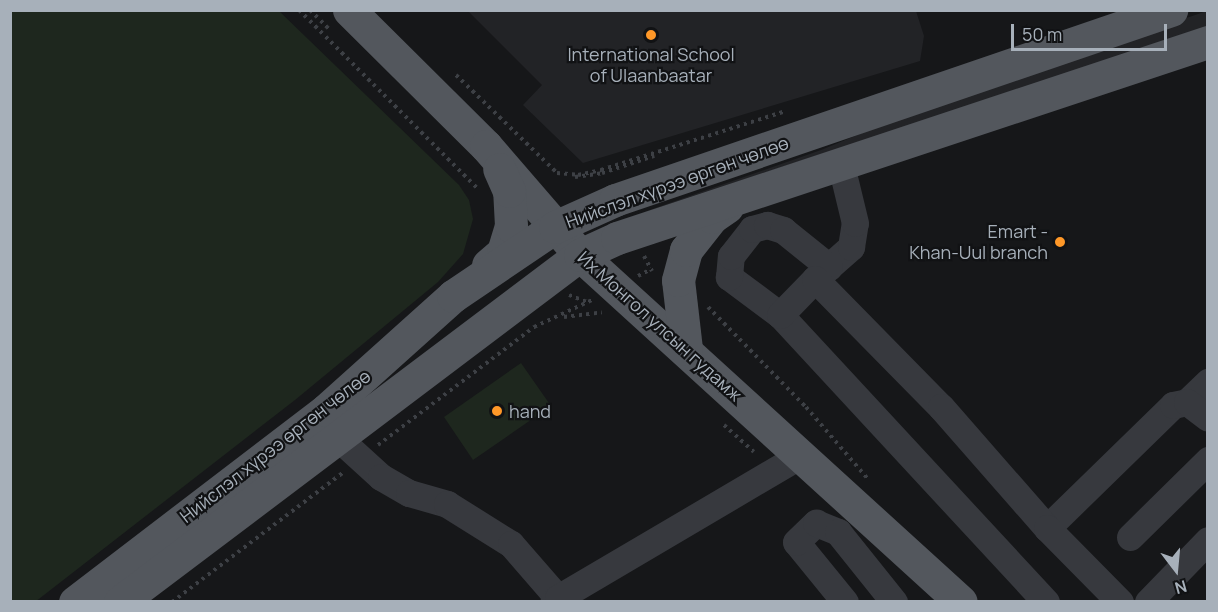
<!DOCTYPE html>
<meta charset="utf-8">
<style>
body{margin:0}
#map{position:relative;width:1218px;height:612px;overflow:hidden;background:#161719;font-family:Manrope,sans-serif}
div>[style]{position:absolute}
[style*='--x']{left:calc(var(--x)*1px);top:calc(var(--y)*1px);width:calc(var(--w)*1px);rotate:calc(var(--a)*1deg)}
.built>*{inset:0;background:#222326}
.green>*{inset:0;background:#1e271e}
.path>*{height:4px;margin-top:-2px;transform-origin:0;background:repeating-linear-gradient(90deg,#3d4045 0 3px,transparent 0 7.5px)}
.minor>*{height:27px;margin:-13.5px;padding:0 13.5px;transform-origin:13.5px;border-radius:13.5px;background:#37393e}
.major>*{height:33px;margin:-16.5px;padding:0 16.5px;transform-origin:16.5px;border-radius:16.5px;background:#53575d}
.dots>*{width:16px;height:16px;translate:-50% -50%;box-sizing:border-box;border:3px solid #111214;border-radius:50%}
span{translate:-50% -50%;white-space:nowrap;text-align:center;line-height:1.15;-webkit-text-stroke:4.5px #111214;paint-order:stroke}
.poi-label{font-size:18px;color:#a7b0ba}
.right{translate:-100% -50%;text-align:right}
.left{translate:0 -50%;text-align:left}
.street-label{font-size:18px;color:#a7b0ba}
.frame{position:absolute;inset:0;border:12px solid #a7b0ba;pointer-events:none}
.north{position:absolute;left:1146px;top:540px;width:60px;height:60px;-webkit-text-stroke:4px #111214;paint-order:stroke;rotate:164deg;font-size:16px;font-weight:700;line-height:24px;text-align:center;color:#a7b0ba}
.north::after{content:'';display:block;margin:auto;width:21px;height:27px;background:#a7b0ba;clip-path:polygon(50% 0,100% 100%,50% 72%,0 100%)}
.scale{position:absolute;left:1011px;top:24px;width:156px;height:27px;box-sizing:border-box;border:3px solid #a7b0ba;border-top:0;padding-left:8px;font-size:18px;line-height:21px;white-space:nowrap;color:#a7b0ba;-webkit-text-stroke:4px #111214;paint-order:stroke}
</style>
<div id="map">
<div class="built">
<div style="clip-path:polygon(468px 11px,916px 11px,924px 36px,920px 61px,583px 163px,523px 105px,542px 85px)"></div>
<div style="clip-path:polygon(1207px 11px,1207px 28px,638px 214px,821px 150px,945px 99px)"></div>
</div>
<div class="green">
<div style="clip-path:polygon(10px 11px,279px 11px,459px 185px,469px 200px,473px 219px,463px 254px,438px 282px,295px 400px,35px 602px,10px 601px)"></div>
<div style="clip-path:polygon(521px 363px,551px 406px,473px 460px,444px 417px)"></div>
</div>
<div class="path">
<div style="--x:299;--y:10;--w:252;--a:45"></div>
<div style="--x:310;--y:10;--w:27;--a:45"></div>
<div style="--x:456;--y:75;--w:141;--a:44.1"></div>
<div style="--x:557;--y:173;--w:21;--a:5"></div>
<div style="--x:578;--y:175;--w:24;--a:-12"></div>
<div style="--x:601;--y:170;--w:194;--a:-17.7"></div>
<div style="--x:575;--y:177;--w:27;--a:-8"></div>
<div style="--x:602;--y:173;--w:55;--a:-18.1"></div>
<div style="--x:644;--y:256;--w:17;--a:62"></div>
<div style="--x:638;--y:276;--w:15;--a:-28"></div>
<div style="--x:569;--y:295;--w:19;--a:21"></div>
<div style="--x:708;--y:307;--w:140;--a:45.6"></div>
<div style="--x:806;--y:407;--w:95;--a:49.3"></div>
<div style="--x:564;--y:317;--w:38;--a:-7"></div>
<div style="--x:724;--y:425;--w:40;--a:42"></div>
<div style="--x:378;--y:445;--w:196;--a:-37.1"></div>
<div style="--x:534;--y:327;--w:64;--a:-25"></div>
<div style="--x:172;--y:602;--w:216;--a:-37.1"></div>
</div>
<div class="minor">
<div style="--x:816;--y:278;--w:47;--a:-41.5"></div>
<div style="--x:851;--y:247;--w:24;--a:-81"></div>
<div style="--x:855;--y:223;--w:60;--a:-103.6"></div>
<div style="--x:780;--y:315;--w:64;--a:-143.3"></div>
<div style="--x:729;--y:277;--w:21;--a:-85"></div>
<div style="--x:731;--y:256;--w:34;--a:-52"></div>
<div style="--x:752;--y:229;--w:16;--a:-15"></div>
<div style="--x:767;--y:225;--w:17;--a:17"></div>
<div style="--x:783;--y:230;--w:59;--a:38.8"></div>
<div style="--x:1187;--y:402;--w:29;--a:-44"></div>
<div style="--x:337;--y:437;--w:59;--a:42.3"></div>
<div style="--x:381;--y:477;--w:32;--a:30"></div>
<div style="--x:409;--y:493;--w:40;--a:16"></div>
<div style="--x:447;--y:504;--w:75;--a:32"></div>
<div style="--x:511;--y:544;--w:72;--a:49"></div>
<div style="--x:558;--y:598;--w:6;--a:141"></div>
<div style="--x:1047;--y:528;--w:176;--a:-44.3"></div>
<div style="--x:1173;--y:405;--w:14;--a:-12"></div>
<div style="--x:1187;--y:402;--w:26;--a:37"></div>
<div style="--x:1130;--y:537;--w:110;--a:-44.6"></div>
<div style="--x:558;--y:598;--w:283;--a:-30.5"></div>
<div style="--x:845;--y:602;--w:77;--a:-129.2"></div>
<div style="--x:796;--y:542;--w:28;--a:-44"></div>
<div style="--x:816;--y:523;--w:24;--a:22"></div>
<div style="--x:838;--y:532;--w:90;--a:51.3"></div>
<div style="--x:1046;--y:602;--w:391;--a:-132.8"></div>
<div style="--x:780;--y:315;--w:50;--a:-45.8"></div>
<div style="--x:815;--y:279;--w:180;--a:45.5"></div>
<div style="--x:941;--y:407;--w:161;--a:48.8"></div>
<div style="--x:1047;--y:528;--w:104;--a:45.4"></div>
<div style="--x:1148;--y:602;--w:86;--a:-45.9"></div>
</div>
<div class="major">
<div style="--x:349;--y:10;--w:193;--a:44.8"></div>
<div style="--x:486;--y:146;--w:144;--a:49.2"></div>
<div style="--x:580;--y:255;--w:515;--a:42.33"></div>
<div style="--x:488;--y:265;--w:20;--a:-41"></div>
<div style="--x:503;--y:252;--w:27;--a:-73"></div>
<div style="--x:511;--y:226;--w:35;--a:-93"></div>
<div style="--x:509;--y:191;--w:24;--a:-114"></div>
<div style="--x:686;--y:349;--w:69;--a:-96.6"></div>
<div style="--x:678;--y:280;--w:31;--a:-75"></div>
<div style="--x:686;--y:250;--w:42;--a:-51.8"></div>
<div style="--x:712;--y:217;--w:18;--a:-34"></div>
<div style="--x:75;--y:602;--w:316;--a:-37.4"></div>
<div style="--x:326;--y:410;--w:171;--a:-41.9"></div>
<div style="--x:453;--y:296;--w:123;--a:-34.1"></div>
<div style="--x:555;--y:227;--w:66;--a:-24.2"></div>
<div style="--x:615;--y:200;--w:588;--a:-18.87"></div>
<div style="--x:120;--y:602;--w:576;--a:-37.03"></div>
<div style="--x:580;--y:255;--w:41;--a:-24.7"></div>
<div style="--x:617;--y:238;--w:623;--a:-18.35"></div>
</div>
<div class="dots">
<div style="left:651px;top:35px;background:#ff9828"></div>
<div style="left:1060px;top:242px;background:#ff9828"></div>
<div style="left:497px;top:411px;background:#ff9828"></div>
</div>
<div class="poi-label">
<span style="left:651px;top:65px">International School<br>of Ulaanbaatar</span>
<span class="right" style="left:1048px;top:242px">Emart -<br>Khan-Uul branch</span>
<span class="left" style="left:509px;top:411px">hand</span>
</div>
<div class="street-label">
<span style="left:677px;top:182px;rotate:-20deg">Нийслэл хүрээ өргөн чөлөө</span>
<span style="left:660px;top:326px;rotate:42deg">Их Монгол улсын гудамж</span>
<span style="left:275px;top:446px;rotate:-38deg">Нийслэл хүрээ өргөн чөлөө</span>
</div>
<div class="frame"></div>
<div class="north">N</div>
<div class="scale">50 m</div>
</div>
